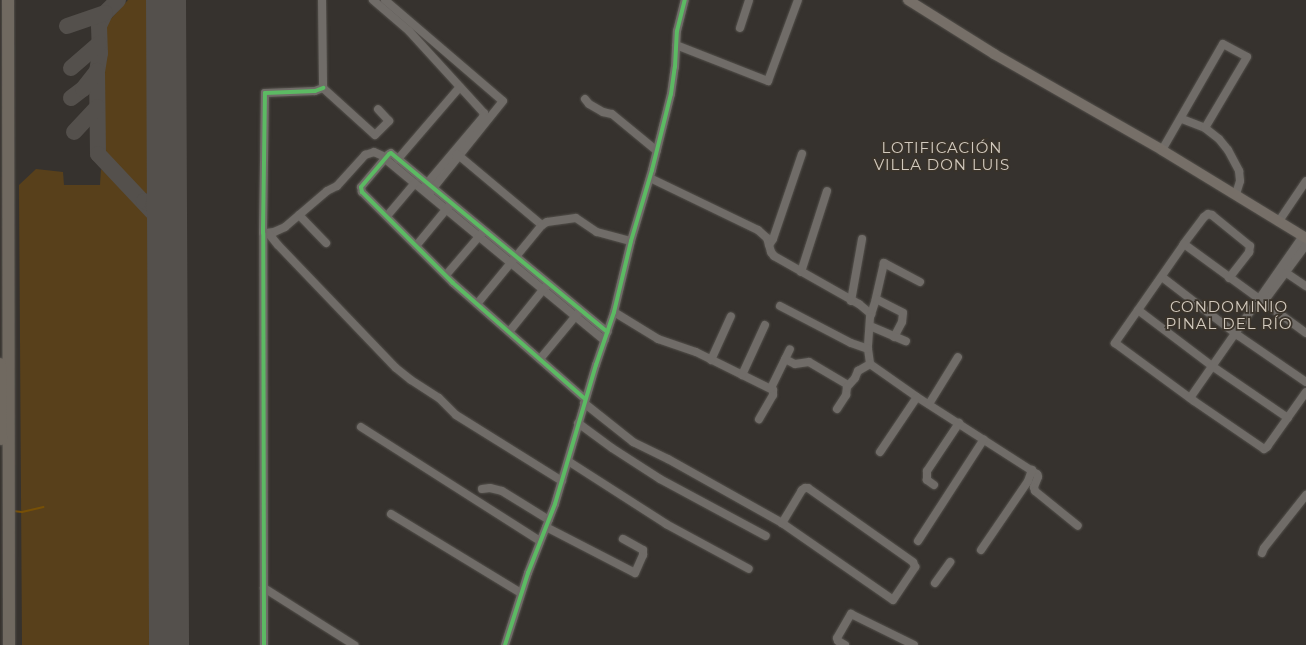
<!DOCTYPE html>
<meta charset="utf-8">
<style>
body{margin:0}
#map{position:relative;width:1306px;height:645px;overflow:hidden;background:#36322e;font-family:Montserrat,sans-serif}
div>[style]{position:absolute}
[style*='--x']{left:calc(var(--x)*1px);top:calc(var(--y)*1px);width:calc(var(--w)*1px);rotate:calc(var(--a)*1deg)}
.green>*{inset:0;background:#58401b}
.stream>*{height:2px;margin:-1px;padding:0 1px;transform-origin:1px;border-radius:1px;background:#775007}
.taxiway>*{height:16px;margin:-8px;padding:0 8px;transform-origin:8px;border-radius:8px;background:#54504c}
.runway>*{height:40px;margin:-20px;padding:0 20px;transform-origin:20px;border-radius:20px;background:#54504c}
.roads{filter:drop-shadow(0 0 1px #53504b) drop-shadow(0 0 1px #53504b)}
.minor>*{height:8px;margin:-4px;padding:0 4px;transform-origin:4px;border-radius:4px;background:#706c68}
.major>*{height:10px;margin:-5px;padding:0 5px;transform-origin:5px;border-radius:5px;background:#766f68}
.highway>*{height:12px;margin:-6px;padding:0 6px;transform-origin:6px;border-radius:6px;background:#706960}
.cycleway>*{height:4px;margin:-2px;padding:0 2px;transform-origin:2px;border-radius:2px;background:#5cba63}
span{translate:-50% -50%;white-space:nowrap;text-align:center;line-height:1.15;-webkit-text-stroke:3.5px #3a332a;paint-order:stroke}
.neighbourhood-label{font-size:15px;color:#d3cabe;letter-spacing:1px}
</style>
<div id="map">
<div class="green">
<div style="clip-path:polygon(128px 0,157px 0,158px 187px,155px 192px,150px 195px,143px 192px,113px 163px,107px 155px,105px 146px,105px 30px,109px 21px)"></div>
<div style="clip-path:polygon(36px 169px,63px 172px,64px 185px,100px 185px,101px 169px,151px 216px,156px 224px,158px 238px,159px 645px,22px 645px,19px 185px)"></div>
</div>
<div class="stream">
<div style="--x:13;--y:511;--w:9;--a:6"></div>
<div style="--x:22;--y:512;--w:22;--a:-13"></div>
</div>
<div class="taxiway">
<div style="--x:118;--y:0;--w:18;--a:135"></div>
<div style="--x:105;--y:13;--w:14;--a:115"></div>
<div style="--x:99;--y:26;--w:27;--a:88"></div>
<div style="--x:100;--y:53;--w:18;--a:99"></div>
<div style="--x:97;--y:71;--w:83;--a:89.3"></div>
<div style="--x:98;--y:154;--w:91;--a:46.8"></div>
<div style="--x:160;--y:220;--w:17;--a:69"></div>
<div style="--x:166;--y:236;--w:19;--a:84"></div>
<div style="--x:67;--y:26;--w:40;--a:-18.9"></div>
<div style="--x:71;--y:68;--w:37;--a:-41"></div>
<div style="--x:71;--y:98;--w:15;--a:-37"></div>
<div style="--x:83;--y:89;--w:23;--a:-52"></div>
<div style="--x:74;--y:132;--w:34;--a:-47"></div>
<div style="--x:144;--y:201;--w:10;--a:24"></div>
<div style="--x:153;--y:205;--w:7;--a:-27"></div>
<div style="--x:159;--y:202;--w:10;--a:-53"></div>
<div style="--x:165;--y:194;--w:11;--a:-80"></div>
</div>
<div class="runway">
<div style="--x:166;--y:0;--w:645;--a:89.73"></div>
</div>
<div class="roads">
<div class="minor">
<div style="--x:322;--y:0;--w:88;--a:89.3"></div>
<div style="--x:323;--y:88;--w:70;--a:42.1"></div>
<div style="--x:375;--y:135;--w:20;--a:-45"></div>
<div style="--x:389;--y:121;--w:16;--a:-133"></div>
<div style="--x:373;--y:0;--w:48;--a:40.7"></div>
<div style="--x:409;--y:31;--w:111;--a:47.6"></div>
<div style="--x:484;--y:113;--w:4;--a:104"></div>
<div style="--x:483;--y:117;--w:92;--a:130.1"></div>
<div style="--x:385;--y:0;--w:155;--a:40.6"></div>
<div style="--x:503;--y:101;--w:117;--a:128.7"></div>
<div style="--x:740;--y:28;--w:29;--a:-72"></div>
<div style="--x:676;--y:45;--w:99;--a:21.4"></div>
<div style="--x:768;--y:81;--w:86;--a:-69.7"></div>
<div style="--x:585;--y:99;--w:6;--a:51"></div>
<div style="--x:589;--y:104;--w:16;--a:30"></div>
<div style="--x:603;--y:112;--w:9;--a:13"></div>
<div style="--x:612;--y:114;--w:58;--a:39.4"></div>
<div style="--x:1182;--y:119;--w:25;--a:21"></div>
<div style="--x:1205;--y:128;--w:18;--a:38"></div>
<div style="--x:1219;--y:139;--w:14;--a:51"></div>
<div style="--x:1228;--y:150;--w:24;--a:62"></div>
<div style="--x:1239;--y:171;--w:10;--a:84"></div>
<div style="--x:1240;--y:181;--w:14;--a:107"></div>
<div style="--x:1162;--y:150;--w:122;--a:-60.1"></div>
<div style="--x:1223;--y:44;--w:27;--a:28"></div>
<div style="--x:1247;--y:57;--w:82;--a:120.6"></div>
<div style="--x:457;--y:154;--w:111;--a:39.9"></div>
<div style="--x:384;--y:158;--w:286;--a:39.6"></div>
<div style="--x:398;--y:159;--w:95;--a:-49.3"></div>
<div style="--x:650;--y:178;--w:120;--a:25.7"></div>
<div style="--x:758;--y:230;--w:12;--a:42"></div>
<div style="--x:767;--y:238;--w:15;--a:74"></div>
<div style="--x:771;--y:252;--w:5;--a:53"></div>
<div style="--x:774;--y:256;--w:98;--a:29.5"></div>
<div style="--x:859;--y:304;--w:16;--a:40"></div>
<div style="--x:299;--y:215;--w:39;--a:46"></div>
<div style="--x:387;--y:216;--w:43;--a:-49.7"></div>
<div style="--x:1279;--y:221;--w:48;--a:-56"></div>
<div style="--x:266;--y:233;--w:8;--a:-7"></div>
<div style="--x:274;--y:232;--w:12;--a:-24"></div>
<div style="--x:285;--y:227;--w:55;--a:-40.6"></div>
<div style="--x:327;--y:191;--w:11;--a:-27"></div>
<div style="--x:337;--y:186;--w:42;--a:-47.9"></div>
<div style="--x:365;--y:155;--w:9;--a:-18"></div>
<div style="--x:374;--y:152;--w:12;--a:24"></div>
<div style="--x:269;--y:234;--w:14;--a:51"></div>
<div style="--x:278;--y:245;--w:170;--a:46.2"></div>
<div style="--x:396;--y:368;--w:19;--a:39"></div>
<div style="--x:411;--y:380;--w:33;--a:33"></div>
<div style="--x:439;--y:398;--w:24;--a:45"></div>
<div style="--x:456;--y:415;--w:125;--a:31.9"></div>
<div style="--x:1184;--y:244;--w:151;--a:36.1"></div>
<div style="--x:769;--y:245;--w:7;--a:-56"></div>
<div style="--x:773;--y:239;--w:90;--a:-71.2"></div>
<div style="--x:416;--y:246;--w:52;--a:-50.5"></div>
<div style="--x:1282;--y:270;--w:29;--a:34"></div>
<div style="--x:801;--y:272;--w:85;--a:-72.2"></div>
<div style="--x:446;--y:275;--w:55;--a:-49.4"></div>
<div style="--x:1162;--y:277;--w:97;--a:37.5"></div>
<div style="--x:1239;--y:336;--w:81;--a:34.5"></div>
<div style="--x:1229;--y:278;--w:33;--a:-52"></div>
<div style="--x:1249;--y:252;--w:6;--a:-81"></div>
<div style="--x:1250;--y:246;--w:49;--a:-140.8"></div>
<div style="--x:1212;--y:215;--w:4;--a:-166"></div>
<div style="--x:1208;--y:214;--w:5;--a:143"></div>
<div style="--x:1204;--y:217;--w:34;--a:127"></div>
<div style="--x:1184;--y:244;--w:121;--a:124.9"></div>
<div style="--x:1115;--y:343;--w:98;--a:36.3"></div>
<div style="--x:1194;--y:401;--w:85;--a:34.4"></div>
<div style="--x:1264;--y:449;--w:4;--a:-34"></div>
<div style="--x:1267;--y:447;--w:67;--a:-54.7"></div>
<div style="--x:920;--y:282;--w:41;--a:-152.2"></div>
<div style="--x:884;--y:263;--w:37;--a:103"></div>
<div style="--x:876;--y:299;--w:19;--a:108"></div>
<div style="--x:870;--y:317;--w:32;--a:94"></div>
<div style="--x:868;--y:349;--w:15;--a:82"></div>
<div style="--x:870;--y:364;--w:57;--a:35.1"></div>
<div style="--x:917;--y:397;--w:143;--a:32.7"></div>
<div style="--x:1037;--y:474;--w:3;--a:72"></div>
<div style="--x:1038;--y:477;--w:11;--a:112"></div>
<div style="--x:1034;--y:487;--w:4;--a:76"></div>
<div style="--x:1035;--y:491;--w:55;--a:39.1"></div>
<div style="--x:876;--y:299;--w:30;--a:27"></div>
<div style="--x:903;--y:313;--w:9;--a:96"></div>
<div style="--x:902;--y:322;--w:17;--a:118"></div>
<div style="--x:851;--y:301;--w:63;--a:-79.9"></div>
<div style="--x:477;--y:304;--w:102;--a:-50.6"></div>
<div style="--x:542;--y:225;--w:6;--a:-31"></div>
<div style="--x:547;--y:222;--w:29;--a:-8"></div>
<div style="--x:576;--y:218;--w:25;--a:34"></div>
<div style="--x:597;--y:232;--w:35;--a:15"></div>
<div style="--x:1262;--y:304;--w:74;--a:-53.3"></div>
<div style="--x:780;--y:306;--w:80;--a:27.5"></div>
<div style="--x:851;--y:343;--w:18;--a:19"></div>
<div style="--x:1138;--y:310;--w:93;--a:37.1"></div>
<div style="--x:1212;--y:366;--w:92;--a:34.4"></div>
<div style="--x:614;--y:312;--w:52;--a:31.5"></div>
<div style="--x:658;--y:339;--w:40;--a:18.9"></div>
<div style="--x:696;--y:352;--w:86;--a:26.3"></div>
<div style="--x:773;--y:390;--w:5;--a:90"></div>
<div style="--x:773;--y:395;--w:28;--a:120"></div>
<div style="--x:870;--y:326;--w:39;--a:23"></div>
<div style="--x:509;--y:332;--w:59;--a:-51.2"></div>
<div style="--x:540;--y:359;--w:61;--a:-50.3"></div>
<div style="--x:785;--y:359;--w:11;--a:27"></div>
<div style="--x:795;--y:364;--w:14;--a:-8"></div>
<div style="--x:809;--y:362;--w:45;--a:30.5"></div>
<div style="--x:711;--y:360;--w:48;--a:-65.6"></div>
<div style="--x:742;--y:375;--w:55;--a:-65.3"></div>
<div style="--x:771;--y:388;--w:43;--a:-64"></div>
<div style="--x:1190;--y:398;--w:198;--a:-55.1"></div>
<div style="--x:585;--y:399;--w:176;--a:-138.7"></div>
<div style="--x:453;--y:283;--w:129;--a:-135"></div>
<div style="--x:362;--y:192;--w:5;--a:-101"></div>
<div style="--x:361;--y:187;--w:43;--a:-49.7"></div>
<div style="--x:389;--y:154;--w:2;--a:-27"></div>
<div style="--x:391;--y:153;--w:281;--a:39.6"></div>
<div style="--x:584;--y:403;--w:63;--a:38.5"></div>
<div style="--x:633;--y:442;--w:39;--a:26"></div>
<div style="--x:668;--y:459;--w:131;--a:29.3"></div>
<div style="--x:782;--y:523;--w:135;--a:34.7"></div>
<div style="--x:893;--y:600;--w:40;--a:-56"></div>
<div style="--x:915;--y:567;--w:5;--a:-112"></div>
<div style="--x:913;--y:562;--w:128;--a:-144.8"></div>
<div style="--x:808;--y:488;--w:3;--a:180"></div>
<div style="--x:805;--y:488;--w:4;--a:146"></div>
<div style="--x:802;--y:490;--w:39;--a:121"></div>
<div style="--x:929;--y:404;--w:55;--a:-58.3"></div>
<div style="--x:837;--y:409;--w:17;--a:-57"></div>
<div style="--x:846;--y:395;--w:8;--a:-83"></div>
<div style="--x:847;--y:387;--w:12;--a:-48"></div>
<div style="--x:855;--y:378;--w:8;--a:-67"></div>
<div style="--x:858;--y:371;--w:14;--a:-30"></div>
<div style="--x:578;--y:423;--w:42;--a:36.3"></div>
<div style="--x:612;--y:448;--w:57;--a:32.9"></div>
<div style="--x:660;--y:479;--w:120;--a:28.3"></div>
<div style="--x:361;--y:427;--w:212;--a:32.5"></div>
<div style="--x:880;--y:452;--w:66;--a:-56.1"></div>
<div style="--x:568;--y:461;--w:117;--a:32.7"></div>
<div style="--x:666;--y:524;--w:94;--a:28.5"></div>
<div style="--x:934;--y:485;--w:9;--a:-144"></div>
<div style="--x:927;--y:480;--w:9;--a:-90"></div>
<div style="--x:927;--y:471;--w:58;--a:-56.3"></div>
<div style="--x:482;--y:489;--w:8;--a:-7"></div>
<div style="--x:490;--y:488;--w:12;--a:14"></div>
<div style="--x:502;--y:491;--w:55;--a:31.7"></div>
<div style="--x:391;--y:514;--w:152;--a:31.3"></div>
<div style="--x:546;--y:527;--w:100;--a:27.3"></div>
<div style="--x:635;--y:573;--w:20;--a:-66"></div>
<div style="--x:643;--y:555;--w:5;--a:-90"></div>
<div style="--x:643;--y:550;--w:23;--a:-151"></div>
<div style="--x:918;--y:541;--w:121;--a:-57.1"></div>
<div style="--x:981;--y:550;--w:83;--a:-55.7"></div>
<div style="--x:1028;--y:481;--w:12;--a:-70"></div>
<div style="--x:1262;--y:553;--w:5;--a:-68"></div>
<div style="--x:1264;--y:548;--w:68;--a:-51.6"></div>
<div style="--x:935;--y:583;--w:26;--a:-54"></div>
<div style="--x:264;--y:588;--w:107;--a:32.3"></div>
<div style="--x:264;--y:645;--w:412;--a:-90.1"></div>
<div style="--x:263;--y:233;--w:140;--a:-89.2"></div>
<div style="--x:265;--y:93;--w:50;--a:-2.3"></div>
<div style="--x:315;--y:91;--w:9;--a:-21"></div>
<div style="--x:505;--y:645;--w:76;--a:-72.3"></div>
<div style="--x:528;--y:573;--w:74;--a:-68.6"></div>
<div style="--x:555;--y:504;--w:145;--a:-73.6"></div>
<div style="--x:596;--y:365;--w:56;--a:-71.2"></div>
<div style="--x:614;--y:312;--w:73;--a:-76.5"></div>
<div style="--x:631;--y:241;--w:74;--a:-73.5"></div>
<div style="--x:652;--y:170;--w:78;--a:-76"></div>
<div style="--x:671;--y:94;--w:27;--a:-82"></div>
<div style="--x:675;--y:67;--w:36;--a:-87"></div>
<div style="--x:677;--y:31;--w:32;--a:-76"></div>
<div style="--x:845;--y:645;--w:8;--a:-150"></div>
<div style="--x:838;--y:641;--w:3;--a:-108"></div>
<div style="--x:837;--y:638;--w:28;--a:-60"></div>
<div style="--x:851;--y:614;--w:70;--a:26.2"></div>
</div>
<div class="major">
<div style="--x:908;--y:0;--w:102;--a:32.1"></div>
<div style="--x:994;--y:54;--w:193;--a:29.7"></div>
<div style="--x:1162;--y:150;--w:169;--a:31.4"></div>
</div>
<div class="highway">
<div style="--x:8;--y:0;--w:645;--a:89.91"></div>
<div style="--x:0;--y:364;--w:75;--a:89.2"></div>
</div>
</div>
<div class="cycleway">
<div style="--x:585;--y:399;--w:176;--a:-138.7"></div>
<div style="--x:453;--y:283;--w:129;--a:-135"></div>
<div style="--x:362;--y:192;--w:5;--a:-101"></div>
<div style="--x:361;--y:187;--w:43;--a:-49.7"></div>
<div style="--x:389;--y:154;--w:2;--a:-27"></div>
<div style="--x:391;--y:153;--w:281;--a:39.6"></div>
<div style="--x:264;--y:645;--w:412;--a:-90.1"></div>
<div style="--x:263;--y:233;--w:140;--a:-89.2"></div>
<div style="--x:265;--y:93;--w:50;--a:-2.3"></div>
<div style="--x:315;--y:91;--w:9;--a:-21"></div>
<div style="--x:505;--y:645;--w:76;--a:-72.3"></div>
<div style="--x:528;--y:573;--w:74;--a:-68.6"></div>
<div style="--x:555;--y:504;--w:145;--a:-73.6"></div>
<div style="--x:596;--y:365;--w:56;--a:-71.2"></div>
<div style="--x:614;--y:312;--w:73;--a:-76.5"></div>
<div style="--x:631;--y:241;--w:74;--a:-73.5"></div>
<div style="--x:652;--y:170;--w:78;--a:-76"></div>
<div style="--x:671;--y:94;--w:27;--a:-82"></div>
<div style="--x:675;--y:67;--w:36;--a:-87"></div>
<div style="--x:677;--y:31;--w:32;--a:-76"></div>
</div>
<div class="neighbourhood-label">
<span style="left:942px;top:156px">LOTIFICACIÓN<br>VILLA DON LUIS</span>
<span style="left:1229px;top:315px">CONDOMINIO<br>PINAL DEL RÍO</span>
</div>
</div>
